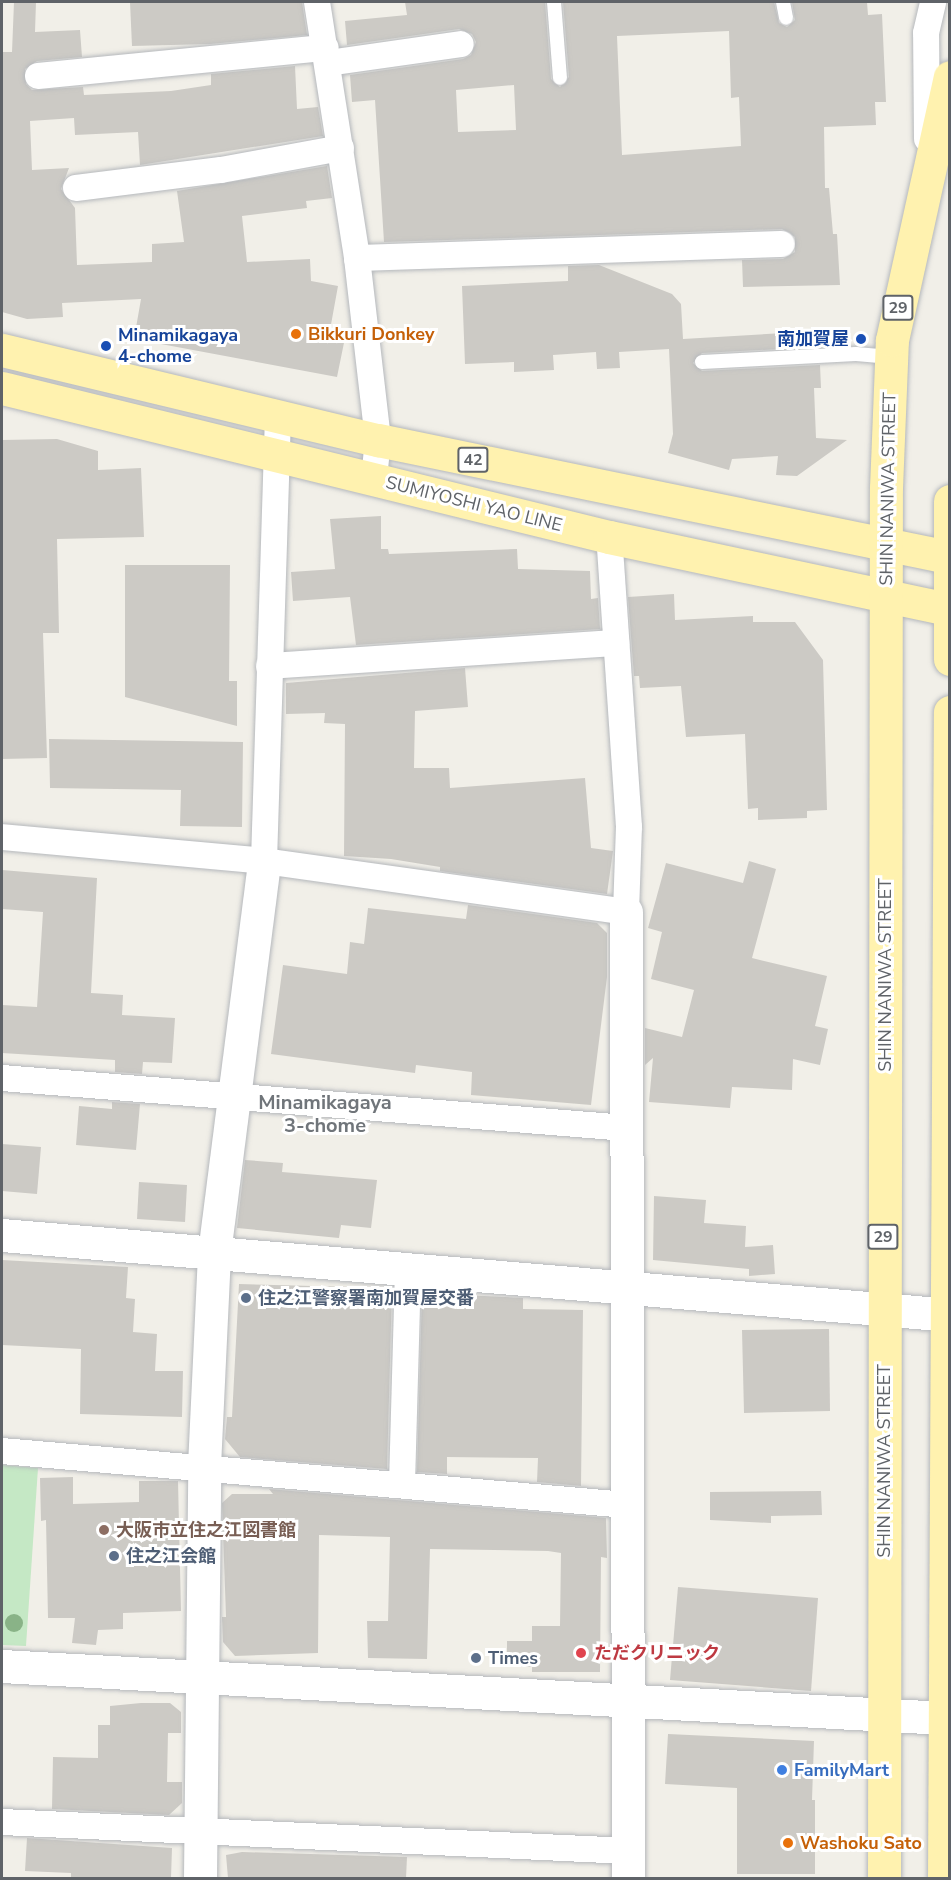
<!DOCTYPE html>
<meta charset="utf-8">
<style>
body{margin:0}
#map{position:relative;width:951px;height:1880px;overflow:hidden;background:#f1efe8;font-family:"Nunito Sans","Noto Sans JP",sans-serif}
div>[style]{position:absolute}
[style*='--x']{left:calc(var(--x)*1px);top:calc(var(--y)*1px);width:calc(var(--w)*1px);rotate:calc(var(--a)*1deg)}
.green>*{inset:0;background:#c5e8c5}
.building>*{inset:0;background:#cccac5}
.roads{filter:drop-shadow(0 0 2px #b5b8bc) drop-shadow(0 0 2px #b5b8bc)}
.service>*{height:14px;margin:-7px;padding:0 7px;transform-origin:7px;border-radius:7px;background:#fff}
.minor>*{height:26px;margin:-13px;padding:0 13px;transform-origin:13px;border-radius:13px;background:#fff}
.tertiary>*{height:33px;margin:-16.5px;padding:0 16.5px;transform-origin:16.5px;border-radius:16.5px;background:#fff}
.primary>*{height:33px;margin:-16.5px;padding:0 16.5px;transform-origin:16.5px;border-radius:16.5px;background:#fff2af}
.trees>*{width:18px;height:18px;margin:-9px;border-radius:50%;background:#89b387}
.dots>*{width:16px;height:16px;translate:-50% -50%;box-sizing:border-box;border:3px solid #fff;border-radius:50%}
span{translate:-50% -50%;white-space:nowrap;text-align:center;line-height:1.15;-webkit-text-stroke:6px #fff;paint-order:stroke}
.shield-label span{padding:2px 4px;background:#fff;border:2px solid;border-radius:4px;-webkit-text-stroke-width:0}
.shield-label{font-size:16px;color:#5f6368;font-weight:700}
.food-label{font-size:18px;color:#c56008;font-weight:700}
.left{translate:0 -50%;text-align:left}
.transit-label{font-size:18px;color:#164399;font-weight:700}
.right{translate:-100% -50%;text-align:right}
.street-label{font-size:18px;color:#5f6368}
.service-label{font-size:18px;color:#4e5e75;font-weight:700}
.education-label{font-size:18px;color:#785e54;font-weight:700}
.health-label{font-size:18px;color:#be3a42;font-weight:700}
.shop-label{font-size:18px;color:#366cbe;font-weight:700}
.neighbourhood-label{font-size:20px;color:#70757a;font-weight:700}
.frame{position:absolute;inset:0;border:3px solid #5f6368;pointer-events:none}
</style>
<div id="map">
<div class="green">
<div style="clip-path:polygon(2px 1465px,38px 1468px,26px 1646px,2px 1645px)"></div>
</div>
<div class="building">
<div style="clip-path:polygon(14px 2px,36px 2px,35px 32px,80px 30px,82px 57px,37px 61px,25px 69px,26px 84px,32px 90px,83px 87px,84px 95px,171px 91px,211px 85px,211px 74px,295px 66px,297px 109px,318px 107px,323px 136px,140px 165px,138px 132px,75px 135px,74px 118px,30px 121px,32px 170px,69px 168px,61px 189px,75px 208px,77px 265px,152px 262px,152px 244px,184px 242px,177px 191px,327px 166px,332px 198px,306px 201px,307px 208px,242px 216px,247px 262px,310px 259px,311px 281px,338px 286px,330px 330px,346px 333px,337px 377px,134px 339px,141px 299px,62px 303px,63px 317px,27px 319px,2px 312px,2px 52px,12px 52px)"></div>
<div style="clip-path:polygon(130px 2px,302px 2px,307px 35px,210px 44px,132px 46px)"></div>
<div style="clip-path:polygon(evenodd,405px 2px,545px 2px,551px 79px,560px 87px,569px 77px,563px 2px,774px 2px,779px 23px,787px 27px,795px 20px,792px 2px,867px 2px,868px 15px,882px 14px,886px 102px,875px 102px,876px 125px,824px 127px,825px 188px,829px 188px,833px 234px,837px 234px,840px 285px,743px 287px,742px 260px,783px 259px,795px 252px,795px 237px,782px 229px,384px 242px,375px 100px,352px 102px,350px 75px,463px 59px,471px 55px,476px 42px,472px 34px,459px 29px,347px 45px,345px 21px,407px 15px,405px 2px,729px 31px,731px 98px,739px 97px,741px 146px,622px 155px,617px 36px,729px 31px,405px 2px,514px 85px,516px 130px,458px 132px,456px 90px,514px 85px)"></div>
<div style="clip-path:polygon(599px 265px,672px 294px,681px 304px,683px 339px,818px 331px,819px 347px,702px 353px,693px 363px,702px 371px,820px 365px,821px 388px,814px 388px,816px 438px,847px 440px,797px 476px,776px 475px,778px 456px,732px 459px,729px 470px,668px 453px,673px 434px,669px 349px,619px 352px,620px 368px,597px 369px,596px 352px,553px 355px,554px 370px,514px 372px,514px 362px,465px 364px,462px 286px,568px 281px,568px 266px)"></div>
<div style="clip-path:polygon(57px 439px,98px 451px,98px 470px,141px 468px,144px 537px,57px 539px,59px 633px,43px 633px,47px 758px,2px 759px,2px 440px)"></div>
<div style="clip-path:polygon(381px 516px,381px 549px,388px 549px,389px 554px,517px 549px,518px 569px,590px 571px,591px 599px,598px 598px,600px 629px,356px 645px,350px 597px,293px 601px,291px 572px,335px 569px,330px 519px)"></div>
<div style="clip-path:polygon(125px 565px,230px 565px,229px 681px,237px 681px,237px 726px,125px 697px)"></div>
<div style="clip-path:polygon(674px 594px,675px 620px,753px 616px,753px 622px,795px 622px,823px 660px,827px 810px,807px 811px,807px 818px,758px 820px,758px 808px,748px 809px,745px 734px,686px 737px,681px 686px,640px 688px,639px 676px,634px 676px,628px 597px)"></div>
<div style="clip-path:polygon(465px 668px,468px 707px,415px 711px,414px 768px,449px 768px,450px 788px,585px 778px,591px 848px,613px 851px,607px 894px,440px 871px,440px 867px,391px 859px,344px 856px,345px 724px,324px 723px,325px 713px,286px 714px,286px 683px)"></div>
<div style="clip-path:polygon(49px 739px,243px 742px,242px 827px,180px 826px,181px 790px,50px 788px)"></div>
<div style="clip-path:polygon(749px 861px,776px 869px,752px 958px,827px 976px,815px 1026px,828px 1029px,820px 1065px,793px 1059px,792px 1090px,732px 1087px,730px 1108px,649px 1102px,653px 1058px,645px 1065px,645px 1028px,682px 1037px,694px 990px,651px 979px,662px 932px,648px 928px,666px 863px,743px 883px)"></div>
<div style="clip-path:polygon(2px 870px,97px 878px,91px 993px,123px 995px,122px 1015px,175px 1018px,172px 1063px,143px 1062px,142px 1074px,115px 1072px,115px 1060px,2px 1053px,2px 1005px,37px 1007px,43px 912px,2px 909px)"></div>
<div style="clip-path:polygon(468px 905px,597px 923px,607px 933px,607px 977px,591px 1105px,471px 1095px,472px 1072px,416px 1065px,415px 1073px,271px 1054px,283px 965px,347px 974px,350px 942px,364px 944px,368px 908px,466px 919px)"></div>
<div style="clip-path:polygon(112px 1102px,140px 1104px,136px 1150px,76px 1145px,79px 1106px,112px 1109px)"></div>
<div style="clip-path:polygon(2px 1144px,41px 1147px,37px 1194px,2px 1191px)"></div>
<div style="clip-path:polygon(245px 1160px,283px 1163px,282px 1172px,377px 1180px,371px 1228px,341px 1225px,339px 1238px,237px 1228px)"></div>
<div style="clip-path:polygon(139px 1182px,187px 1185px,185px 1222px,137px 1219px)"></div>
<div style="clip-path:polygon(654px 1196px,706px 1200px,704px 1223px,746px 1226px,745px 1247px,773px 1245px,775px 1274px,749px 1276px,749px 1269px,653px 1260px)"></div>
<div style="clip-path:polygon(2px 1260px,128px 1267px,126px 1298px,135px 1299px,133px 1332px,157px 1334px,155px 1371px,183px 1371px,182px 1417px,80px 1414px,81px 1349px,2px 1345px)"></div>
<div style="clip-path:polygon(239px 1284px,392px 1288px,387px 1469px,240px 1457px,225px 1439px,227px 1417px,232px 1417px)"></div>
<div style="clip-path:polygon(422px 1293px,523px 1298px,523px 1309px,583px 1310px,581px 1486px,537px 1482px,538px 1458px,447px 1457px,447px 1474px,417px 1472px)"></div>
<div style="clip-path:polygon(829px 1329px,830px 1411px,744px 1413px,742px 1330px)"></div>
<div style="clip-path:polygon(73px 1477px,73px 1504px,139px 1502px,139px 1481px,178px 1481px,181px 1611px,123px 1613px,123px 1629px,98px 1630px,96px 1645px,72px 1643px,75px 1618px,48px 1618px,46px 1520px,41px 1521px,40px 1478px)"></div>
<div style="clip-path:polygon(269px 1489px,606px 1518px,607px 1558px,601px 1557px,600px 1672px,532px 1672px,532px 1667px,507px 1666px,507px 1641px,532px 1641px,532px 1626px,560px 1626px,561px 1553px,548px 1551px,430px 1549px,427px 1659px,368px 1658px,367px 1621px,388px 1621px,390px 1537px,319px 1535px,318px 1653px,235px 1656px,223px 1642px,222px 1617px,226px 1617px,222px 1503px,232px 1494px,273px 1494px)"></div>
<div style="clip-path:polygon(821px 1491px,822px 1515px,771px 1516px,771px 1523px,710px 1520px,710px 1492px)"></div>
<div style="clip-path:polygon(678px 1587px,818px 1598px,811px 1691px,670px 1680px)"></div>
<div style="clip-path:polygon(141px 1703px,170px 1703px,181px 1712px,181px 1733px,168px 1733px,167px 1782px,182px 1782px,182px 1803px,169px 1815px,52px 1809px,53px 1757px,98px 1758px,98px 1725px,110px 1725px,110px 1706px)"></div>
<div style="clip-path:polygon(668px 1734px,814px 1741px,812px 1800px,815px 1800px,815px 1874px,737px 1874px,737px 1788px,665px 1784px)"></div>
<div style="clip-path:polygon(27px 1838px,172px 1848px,171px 1878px,71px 1878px,71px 1873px,25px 1871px)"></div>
<div style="clip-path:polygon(242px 1852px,407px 1857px,406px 1878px,228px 1878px,226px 1855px)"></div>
</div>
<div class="roads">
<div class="service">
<div style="--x:554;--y:2;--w:76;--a:85.5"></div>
<div style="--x:783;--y:2;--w:16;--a:79"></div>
<div style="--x:702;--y:362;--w:154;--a:-3"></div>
<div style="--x:856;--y:354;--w:35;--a:5"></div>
</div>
<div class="minor">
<div style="--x:317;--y:2;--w:259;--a:81.1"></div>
<div style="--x:357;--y:258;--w:183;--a:83.4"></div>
<div style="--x:378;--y:440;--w:39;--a:96"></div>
<div style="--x:328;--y:63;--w:134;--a:-8.1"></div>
<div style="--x:38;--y:76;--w:289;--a:-5.6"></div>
<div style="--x:927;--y:139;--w:106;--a:-90.5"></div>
<div style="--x:926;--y:33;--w:32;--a:-77"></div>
<div style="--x:76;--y:188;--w:146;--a:-7.1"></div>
<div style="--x:221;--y:170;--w:122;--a:-10.4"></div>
<div style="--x:357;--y:258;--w:425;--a:-1.9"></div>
<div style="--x:269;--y:666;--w:348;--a:-3.8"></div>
<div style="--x:2;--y:837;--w:263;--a:5.2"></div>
<div style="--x:264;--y:861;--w:366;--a:8"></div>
<div style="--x:626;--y:912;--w:85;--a:-88"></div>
<div style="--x:629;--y:827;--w:291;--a:-93.9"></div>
<div style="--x:264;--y:861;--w:445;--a:-88.2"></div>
<div style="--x:2;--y:1078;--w:626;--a:4.58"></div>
<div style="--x:2;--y:1451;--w:627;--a:4.94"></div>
<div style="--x:402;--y:1484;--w:215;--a:-88.4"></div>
<div style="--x:2;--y:1822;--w:627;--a:2.65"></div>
</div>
<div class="tertiary">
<div style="--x:626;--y:912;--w:966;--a:89.88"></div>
<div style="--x:2;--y:1235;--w:951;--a:4.82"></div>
<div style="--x:2;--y:1666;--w:943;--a:3.16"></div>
<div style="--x:200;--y:1878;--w:412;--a:-89.4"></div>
<div style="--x:204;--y:1466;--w:213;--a:-87.3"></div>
<div style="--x:214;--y:1253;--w:395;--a:-82.7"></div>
</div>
<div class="primary">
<div style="--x:2;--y:350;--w:387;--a:13.5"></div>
<div style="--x:378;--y:440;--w:582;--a:11.6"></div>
<div style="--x:2;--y:388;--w:625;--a:13.79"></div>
<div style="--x:609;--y:537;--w:348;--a:12"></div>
<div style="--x:950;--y:501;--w:158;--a:90"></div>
<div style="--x:884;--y:1878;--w:1390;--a:-89.92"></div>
<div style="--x:886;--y:488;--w:148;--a:-87.7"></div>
<div style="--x:892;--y:340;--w:269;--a:-77.6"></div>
<div style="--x:944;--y:1878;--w:1166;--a:-89.71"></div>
</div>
</div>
<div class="trees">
<div style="left:14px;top:1623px"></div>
</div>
<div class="dots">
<div style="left:296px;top:334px;background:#e8710a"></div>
<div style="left:861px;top:339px;background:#1a4fb4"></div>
<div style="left:106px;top:346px;background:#1a4fb4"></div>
<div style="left:246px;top:1298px;background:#5c6f8a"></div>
<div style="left:104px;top:1530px;background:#8d6e63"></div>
<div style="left:114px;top:1556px;background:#5c6f8a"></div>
<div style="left:581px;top:1653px;background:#e0444e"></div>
<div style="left:476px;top:1658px;background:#5c6f8a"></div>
<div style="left:782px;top:1770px;background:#3f7fe0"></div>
<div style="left:788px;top:1843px;background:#e8710a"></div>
</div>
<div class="shield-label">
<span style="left:898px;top:308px">29</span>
<span style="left:473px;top:460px">42</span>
<span style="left:883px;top:1237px">29</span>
</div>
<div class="food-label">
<span class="left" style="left:308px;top:334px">Bikkuri Donkey</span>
<span class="left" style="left:800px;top:1843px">Washoku Sato</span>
</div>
<div class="transit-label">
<span class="left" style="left:118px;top:346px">Minamikagaya<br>4-chome</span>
<span class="right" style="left:849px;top:339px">南加賀屋</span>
</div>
<div class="street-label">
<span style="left:888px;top:489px;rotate:-89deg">SHIN NANIWA STREET</span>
<span style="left:474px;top:504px;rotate:14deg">SUMIYOSHI YAO LINE</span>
<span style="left:885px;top:975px;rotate:-90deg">SHIN NANIWA STREET</span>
<span style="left:884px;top:1461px;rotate:-90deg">SHIN NANIWA STREET</span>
</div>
<div class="service-label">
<span class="left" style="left:258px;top:1298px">住之江警察署南加賀屋交番</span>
<span class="left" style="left:126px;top:1556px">住之江会館</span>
<span class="left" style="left:488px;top:1658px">Times</span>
</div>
<div class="education-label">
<span class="left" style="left:116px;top:1530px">大阪市立住之江図書館</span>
</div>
<div class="health-label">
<span class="left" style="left:594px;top:1653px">ただクリニック</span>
</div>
<div class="shop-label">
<span class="left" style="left:794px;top:1770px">FamilyMart</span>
</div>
<div class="neighbourhood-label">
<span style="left:325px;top:1114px">Minamikagaya<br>3-chome</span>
</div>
<div class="frame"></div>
</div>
